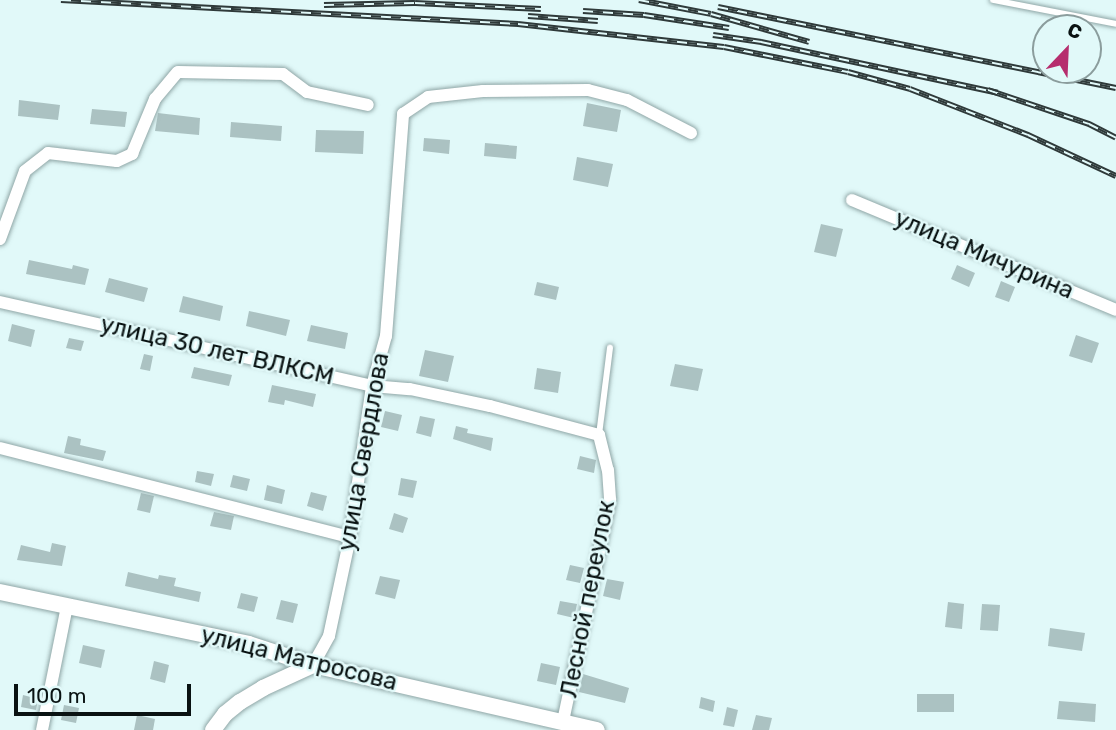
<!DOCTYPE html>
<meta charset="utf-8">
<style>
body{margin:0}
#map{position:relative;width:1116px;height:730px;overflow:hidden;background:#e1f9f9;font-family:Rubik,sans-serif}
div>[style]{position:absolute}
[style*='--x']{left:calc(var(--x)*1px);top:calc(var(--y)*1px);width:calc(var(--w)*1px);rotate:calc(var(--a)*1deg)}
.building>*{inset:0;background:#abc2c2}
.roads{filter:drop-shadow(0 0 2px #8fa6a6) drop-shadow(0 0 2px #8fa6a6)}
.service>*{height:6px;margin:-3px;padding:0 3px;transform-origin:3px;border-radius:3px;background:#fff}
.minor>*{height:12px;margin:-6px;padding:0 6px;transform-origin:6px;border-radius:6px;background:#fff}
.tertiary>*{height:16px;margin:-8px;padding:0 8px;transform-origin:8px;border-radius:8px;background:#fff}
.rail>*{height:6px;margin-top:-3px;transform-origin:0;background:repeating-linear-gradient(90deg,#e1f9f9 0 10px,#2f3a3a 0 20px);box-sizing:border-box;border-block:2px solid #2f3a3a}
span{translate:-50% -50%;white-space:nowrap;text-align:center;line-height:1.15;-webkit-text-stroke:5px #e1f9f9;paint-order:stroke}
.street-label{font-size:24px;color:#091212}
.north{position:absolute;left:1032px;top:14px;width:70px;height:70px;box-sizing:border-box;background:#e1f9f9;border:2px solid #8b9d9d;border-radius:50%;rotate:23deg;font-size:19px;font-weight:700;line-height:28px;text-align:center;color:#091212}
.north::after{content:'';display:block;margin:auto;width:24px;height:32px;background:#b62e6e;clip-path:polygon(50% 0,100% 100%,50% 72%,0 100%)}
.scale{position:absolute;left:14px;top:684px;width:177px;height:32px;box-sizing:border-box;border:4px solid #091212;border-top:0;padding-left:9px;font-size:21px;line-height:24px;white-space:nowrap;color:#091212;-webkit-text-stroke:5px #e1f9f9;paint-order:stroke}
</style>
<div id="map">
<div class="building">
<div style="clip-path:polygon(19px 100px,60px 105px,58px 120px,18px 116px)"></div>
<div style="clip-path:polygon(587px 103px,621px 110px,617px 132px,583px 126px)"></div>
<div style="clip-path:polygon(92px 109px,127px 112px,125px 127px,90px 124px)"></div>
<div style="clip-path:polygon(158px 113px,200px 118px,199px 135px,155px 131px)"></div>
<div style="clip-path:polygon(231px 122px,282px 126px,281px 141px,230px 137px)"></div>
<div style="clip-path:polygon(316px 130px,364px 131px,363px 154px,315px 152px)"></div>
<div style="clip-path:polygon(424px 138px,450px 140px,449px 154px,423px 151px)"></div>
<div style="clip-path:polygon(485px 143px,517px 146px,516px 159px,484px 156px)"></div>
<div style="clip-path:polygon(577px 157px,613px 164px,608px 187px,573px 180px)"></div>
<div style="clip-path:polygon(821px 224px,843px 229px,836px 257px,814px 252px)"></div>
<div style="clip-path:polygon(29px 260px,72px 269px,73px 265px,89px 269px,85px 285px,26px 274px)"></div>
<div style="clip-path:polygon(957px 265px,975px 273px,969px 287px,951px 279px)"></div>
<div style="clip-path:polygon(109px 278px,148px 288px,144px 302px,105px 292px)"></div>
<div style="clip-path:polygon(1001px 281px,1015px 287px,1009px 302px,995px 297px)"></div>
<div style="clip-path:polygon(537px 282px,559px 287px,556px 300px,534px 295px)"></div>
<div style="clip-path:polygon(183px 296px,223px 306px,220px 321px,179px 312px)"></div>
<div style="clip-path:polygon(249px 311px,290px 320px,286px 336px,246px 326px)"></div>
<div style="clip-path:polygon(12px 324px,35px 330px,31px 347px,8px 341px)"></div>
<div style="clip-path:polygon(311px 325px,348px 333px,345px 349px,307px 341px)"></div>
<div style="clip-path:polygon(1076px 335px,1099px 343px,1092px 363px,1069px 356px)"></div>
<div style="clip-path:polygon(69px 338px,84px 341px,81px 351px,66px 348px)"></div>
<div style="clip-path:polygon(425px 350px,454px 356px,448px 382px,419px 376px)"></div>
<div style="clip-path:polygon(144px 354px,153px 356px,150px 371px,140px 369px)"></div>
<div style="clip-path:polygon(675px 364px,703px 369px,698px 391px,670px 386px)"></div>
<div style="clip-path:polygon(194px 367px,232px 375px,229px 386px,191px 378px)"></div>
<div style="clip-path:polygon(537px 368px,561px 372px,558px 393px,534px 389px)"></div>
<div style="clip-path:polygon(272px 385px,316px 394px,313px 407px,285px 400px,284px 405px,268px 402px)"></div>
<div style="clip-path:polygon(385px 411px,402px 415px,398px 431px,381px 427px)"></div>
<div style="clip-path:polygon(420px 416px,435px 419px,431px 437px,416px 433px)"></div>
<div style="clip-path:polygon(456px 426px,468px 429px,467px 433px,493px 438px,491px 451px,453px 439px)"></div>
<div style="clip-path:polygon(68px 436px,81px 439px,80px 445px,106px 451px,103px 461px,64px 453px)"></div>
<div style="clip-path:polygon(580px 456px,596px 460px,594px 473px,577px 469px)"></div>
<div style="clip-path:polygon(197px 471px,214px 474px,211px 486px,195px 482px)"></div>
<div style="clip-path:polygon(233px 475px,250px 479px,247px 491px,230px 487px)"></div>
<div style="clip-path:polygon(401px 478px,417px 481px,413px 498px,398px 495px)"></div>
<div style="clip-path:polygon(267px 485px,285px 490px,282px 504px,264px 500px)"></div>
<div style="clip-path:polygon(311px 492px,327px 496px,323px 511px,307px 506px)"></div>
<div style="clip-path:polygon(141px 493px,154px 496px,150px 513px,137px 510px)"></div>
<div style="clip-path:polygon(214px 512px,234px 516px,231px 530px,210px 526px)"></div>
<div style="clip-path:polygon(394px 513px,408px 518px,403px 533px,389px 529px)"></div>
<div style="clip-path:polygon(52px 543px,66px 546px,62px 566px,17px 560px,21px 545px,50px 552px)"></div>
<div style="clip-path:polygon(570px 565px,584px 568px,580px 583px,566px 580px)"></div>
<div style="clip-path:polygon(128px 572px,158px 579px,159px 575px,176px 578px,174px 586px,201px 592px,199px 602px,125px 586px)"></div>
<div style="clip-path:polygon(380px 576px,400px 580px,395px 599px,375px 594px)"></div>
<div style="clip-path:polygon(607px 579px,624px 582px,620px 600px,603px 596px)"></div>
<div style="clip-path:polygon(241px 593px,258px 597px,254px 612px,237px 608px)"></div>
<div style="clip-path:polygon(281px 600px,298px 604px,293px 623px,276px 619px)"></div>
<div style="clip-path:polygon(560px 601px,577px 604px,574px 618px,557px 614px)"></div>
<div style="clip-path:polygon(948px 602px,964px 604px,962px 629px,945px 627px)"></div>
<div style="clip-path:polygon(982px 604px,1000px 605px,998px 631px,980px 630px)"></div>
<div style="clip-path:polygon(1050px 628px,1085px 633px,1082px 651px,1048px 646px)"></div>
<div style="clip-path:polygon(83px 645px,105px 650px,101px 668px,79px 663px)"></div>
<div style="clip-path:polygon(154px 661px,169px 665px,165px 683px,150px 679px)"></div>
<div style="clip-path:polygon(541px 663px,560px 667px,556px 685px,537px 681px)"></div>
<div style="clip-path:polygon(583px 674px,629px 688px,625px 703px,579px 692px)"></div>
<div style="clip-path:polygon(917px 694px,954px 694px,954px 712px,917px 712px)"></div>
<div style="clip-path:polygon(23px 695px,38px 699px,36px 710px,21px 707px)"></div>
<div style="clip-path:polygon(701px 697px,715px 701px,713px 712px,699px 708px)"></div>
<div style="clip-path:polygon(1059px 701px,1096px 704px,1095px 722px,1057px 719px)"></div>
<div style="clip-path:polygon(64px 705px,79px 708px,76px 723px,61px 720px)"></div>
<div style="clip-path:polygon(727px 707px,738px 710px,734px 727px,723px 725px)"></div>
<div style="clip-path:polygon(137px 715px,155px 719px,153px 730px,134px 730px)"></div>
<div style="clip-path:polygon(756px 715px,772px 718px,769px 730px,752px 730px)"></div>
</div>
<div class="roads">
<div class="service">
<div style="--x:993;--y:0;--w:125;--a:11"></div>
<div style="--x:599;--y:435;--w:88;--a:-82.8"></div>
</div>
<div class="minor">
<div style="--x:852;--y:200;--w:286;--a:22.6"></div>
<div style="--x:0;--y:239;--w:72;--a:-69.8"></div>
<div style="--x:25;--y:171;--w:29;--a:-38"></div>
<div style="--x:48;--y:153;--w:69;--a:6.6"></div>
<div style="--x:117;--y:161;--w:17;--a:-25"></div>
<div style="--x:132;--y:154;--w:60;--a:-67.3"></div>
<div style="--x:155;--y:99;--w:35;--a:-50"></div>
<div style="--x:178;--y:72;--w:105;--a:1.1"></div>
<div style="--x:283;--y:74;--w:30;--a:37"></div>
<div style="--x:307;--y:92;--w:62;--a:12"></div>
<div style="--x:0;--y:302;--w:381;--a:12.7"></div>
<div style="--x:372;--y:386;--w:38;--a:5"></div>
<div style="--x:410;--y:389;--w:82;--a:12"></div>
<div style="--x:490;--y:406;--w:113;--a:14.9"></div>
<div style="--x:599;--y:435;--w:36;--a:76"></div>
<div style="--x:608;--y:470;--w:30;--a:86"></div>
<div style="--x:610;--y:500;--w:227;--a:102"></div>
<div style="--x:0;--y:448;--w:361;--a:14.3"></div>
<div style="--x:313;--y:665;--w:33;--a:-61"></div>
<div style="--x:329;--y:636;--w:101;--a:-78"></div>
<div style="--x:350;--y:537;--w:153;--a:-81.7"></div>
<div style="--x:372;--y:386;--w:52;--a:-74.4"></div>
<div style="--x:386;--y:336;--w:223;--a:-85.6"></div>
<div style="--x:403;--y:114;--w:30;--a:-34"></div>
<div style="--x:428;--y:97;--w:55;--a:-6.2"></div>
<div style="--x:483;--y:91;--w:105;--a:-0.5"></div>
<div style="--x:588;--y:90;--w:40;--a:14.4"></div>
<div style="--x:627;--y:100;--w:72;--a:27.3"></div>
<div style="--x:42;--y:730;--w:126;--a:-78.6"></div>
</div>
<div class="tertiary">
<div style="--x:0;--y:592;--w:254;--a:11.8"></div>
<div style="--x:249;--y:644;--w:67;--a:18.2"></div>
<div style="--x:313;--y:665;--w:291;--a:12.9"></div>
<div style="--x:213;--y:730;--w:20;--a:-53"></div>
<div style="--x:225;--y:714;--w:19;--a:-39"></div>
<div style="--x:240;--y:702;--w:27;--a:-31"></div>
<div style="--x:263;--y:688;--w:55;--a:-24.7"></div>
</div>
</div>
<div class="rail">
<div style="--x:61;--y:0;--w:458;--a:3"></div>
<div style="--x:518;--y:24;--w:207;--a:6.4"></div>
<div style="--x:724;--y:47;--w:126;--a:11.4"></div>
<div style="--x:848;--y:72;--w:64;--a:15.3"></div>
<div style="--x:910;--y:89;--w:127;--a:21.3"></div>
<div style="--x:1028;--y:135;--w:97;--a:25"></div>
<div style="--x:639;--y:0;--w:73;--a:11"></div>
<div style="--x:711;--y:14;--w:102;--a:15.9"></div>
<div style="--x:324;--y:5;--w:91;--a:-1.3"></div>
<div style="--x:415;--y:3;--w:126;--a:2.7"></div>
<div style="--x:718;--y:7;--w:406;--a:11.5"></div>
<div style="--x:583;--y:11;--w:61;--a:3.8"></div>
<div style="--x:644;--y:15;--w:86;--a:8.7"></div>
<div style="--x:528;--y:16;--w:70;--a:4.1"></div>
<div style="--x:713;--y:35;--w:49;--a:8.3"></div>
<div style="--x:761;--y:42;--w:242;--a:12.1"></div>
<div style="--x:988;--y:90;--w:107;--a:18.6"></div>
<div style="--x:1089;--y:124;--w:30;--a:27"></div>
</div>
<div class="street-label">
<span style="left:984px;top:255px;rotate:23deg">улица Мичурина</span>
<span style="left:217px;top:351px;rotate:13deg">улица 30 лет ВЛКСМ</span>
<span style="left:364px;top:452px;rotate:-80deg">улица Свердлова</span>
<span style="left:588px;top:599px;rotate:-79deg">Лесной переулок</span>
<span style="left:299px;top:659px;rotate:14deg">улица Матросова</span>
</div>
<div class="north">С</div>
<div class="scale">100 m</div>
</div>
